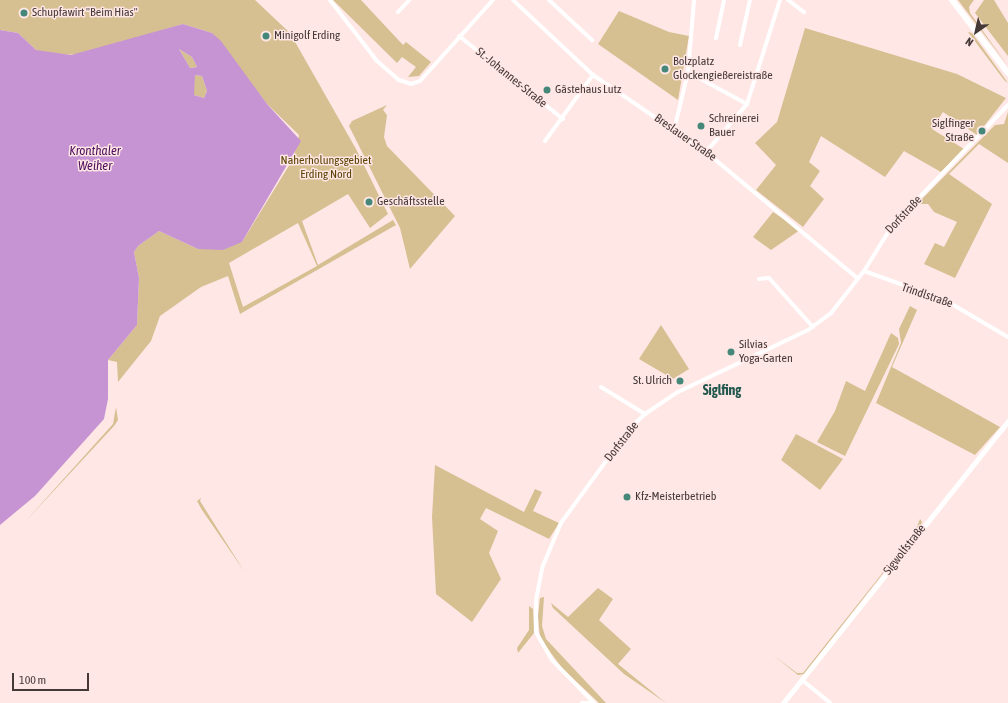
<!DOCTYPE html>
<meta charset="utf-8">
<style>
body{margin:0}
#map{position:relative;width:1008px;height:703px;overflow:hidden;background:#ffe7e6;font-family:"Asap Condensed",sans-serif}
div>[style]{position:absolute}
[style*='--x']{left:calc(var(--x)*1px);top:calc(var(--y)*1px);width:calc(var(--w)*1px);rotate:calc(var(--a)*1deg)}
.green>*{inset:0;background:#d6bf91}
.water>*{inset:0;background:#c794d3}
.minor>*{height:4px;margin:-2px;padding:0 2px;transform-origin:2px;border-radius:2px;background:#fff}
.tertiary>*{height:5px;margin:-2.5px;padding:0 2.5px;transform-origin:2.5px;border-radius:2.5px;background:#fff}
.secondary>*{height:6px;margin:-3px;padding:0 3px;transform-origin:3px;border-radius:3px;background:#fff}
.dots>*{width:11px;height:11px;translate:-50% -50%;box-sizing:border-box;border:2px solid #ffe7e6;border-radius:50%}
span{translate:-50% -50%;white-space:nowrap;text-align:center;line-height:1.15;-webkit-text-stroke:3px #ffe7e6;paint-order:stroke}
.poi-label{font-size:12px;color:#453938}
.left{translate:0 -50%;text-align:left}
.right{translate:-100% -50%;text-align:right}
.street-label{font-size:12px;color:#453938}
.park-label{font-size:12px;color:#5a4100}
.water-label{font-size:13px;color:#4d0d5b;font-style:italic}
.quarter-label{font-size:14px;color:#21574c;font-weight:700}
.north{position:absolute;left:956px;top:12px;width:40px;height:40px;-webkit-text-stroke:3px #ffe7e6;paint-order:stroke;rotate:214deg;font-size:11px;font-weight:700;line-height:16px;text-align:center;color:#453938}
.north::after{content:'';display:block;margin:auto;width:14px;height:18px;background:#453938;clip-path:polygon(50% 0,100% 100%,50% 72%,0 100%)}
.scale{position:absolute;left:12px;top:673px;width:77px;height:18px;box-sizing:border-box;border:2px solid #453938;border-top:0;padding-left:5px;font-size:12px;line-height:14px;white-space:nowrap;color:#453938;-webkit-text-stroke:3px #ffe7e6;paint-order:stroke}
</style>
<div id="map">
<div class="green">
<div style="clip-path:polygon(evenodd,0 0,255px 0,290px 33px,356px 149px,388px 214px,370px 228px,348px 194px,302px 221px,318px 265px,393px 220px,396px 225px,240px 314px,228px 276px,201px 287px,160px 316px,151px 341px,118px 382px,117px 362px,108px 360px,137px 325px,139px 278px,134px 252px,138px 246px,159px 231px,198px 249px,242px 242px,293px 159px,299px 135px,267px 104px,212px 33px,183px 24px,83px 54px,54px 55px,36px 50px,18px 33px,0 30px,0 0,298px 223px,317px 266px,243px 307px,229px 263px,298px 223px)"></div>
<div style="clip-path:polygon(333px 0,361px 0,403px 45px,406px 42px,431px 62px,419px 76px,408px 77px,416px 67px,402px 57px,397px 63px)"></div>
<div style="clip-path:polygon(958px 0,974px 0,969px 7px,970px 13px,1008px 66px)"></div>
<div style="clip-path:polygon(984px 0,994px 0,1008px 23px,1008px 56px,975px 13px)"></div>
<div style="clip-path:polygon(619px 11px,669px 32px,689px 36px,678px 100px,598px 44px)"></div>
<div style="clip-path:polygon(805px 28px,957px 74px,1006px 98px,977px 135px,943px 112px,932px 129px,964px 149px,941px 172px,904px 151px,885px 177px,821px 136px,809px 162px,820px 171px,810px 186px,824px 199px,803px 227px,756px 190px,776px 165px,755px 143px,777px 122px)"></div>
<div style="clip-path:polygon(968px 32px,972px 33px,1008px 83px,1004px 80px)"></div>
<div style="clip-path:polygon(179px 49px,192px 57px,197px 67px,190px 68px)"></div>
<div style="clip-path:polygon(195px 75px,202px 76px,207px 91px,204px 98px,194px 95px,192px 78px)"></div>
<div style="clip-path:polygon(387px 105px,383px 110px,387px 115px,384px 137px,387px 146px,455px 216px,410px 269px,400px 228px,349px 126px,352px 121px)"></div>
<div style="clip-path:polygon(1008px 112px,1008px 163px,979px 144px,949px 174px,992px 204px,955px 278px,924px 264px,935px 243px,944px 247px,957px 222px,934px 212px,928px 204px,917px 204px,995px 125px,1004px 124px)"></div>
<div style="clip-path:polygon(773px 212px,800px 230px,771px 250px,753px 237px)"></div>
<div style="clip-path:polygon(910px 306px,917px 310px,892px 367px,1000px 427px,975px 455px,876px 403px,901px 343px,899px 329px)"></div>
<div style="clip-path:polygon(661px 325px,689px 369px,673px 379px,639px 359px)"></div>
<div style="clip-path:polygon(891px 333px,898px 338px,899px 344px,845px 456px,817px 442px,835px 411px,846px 381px,865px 391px)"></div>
<div style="clip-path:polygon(116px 407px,118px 420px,114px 426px,23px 524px,113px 424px)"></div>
<div style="clip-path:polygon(796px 434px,843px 459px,820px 490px,781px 460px)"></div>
<div style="clip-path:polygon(435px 465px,524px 512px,535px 489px,542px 492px,533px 511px,559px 523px,549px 539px,486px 508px,480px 519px,498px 531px,489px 553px,501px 579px,472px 622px,436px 594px,432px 517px)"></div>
<div style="clip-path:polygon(201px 498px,200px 501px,244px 571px,202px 510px,197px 501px)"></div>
<div style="clip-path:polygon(920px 519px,922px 522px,921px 525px,804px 674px,798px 675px,773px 655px,797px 673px,803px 673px,915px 532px)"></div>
<div style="clip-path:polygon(598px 588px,613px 599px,599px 620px,631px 649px,618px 664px,666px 703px,624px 674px,553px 608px,551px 603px,568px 617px)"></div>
<div style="clip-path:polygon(544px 597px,542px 626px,546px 639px,606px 703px,599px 703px,562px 668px,540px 638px,538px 616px,540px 598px)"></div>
<div style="clip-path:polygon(529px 606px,533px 609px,534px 633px,518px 653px,517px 648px,529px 630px)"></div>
</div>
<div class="water">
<div style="clip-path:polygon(evenodd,183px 24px,212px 33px,221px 41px,267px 104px,301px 141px,242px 242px,223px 250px,198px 249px,159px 231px,138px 246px,134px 252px,139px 278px,137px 325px,108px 360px,108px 399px,104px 419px,35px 496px,0 525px,0 30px,18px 33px,36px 50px,71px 55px,183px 24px,179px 49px,192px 57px,197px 67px,190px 68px,179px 49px,183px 24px,195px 75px,202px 76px,207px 91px,204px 98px,194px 95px,195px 75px)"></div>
</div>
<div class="minor">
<div style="--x:330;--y:0;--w:77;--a:52.4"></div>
<div style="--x:377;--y:61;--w:29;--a:41"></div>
<div style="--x:399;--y:80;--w:13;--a:18"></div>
<div style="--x:411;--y:84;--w:9;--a:-18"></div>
<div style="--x:420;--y:81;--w:109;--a:-48"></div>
<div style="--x:513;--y:0;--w:110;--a:43.2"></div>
<div style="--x:593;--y:75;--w:137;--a:34.3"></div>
<div style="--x:706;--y:152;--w:197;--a:39.8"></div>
<div style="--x:549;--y:0;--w:59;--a:42.9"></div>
<div style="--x:788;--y:0;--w:20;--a:37"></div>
<div style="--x:398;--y:12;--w:16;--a:-47"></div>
<div style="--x:459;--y:36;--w:133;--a:38.6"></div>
<div style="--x:716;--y:38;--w:39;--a:-78"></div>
<div style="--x:740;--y:45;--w:46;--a:-77.5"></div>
<div style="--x:688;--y:72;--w:67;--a:28.5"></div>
<div style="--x:674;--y:130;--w:60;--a:-76.4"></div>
<div style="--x:688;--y:72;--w:72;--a:-85.2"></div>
<div style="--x:545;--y:141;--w:82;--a:-54"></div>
<div style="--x:706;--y:152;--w:63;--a:-49.5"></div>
<div style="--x:747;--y:104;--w:109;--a:-72.4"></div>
<div style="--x:864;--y:271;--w:86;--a:19.7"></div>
<div style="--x:945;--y:300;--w:73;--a:30.4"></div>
<div style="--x:759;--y:279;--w:10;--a:-6"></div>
<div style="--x:769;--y:278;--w:66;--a:48.1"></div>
<div style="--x:601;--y:387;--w:52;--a:31.5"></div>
<div style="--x:802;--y:680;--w:36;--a:39"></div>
<div style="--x:582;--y:703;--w:10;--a:0"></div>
<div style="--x:594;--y:703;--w:60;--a:-134.3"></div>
<div style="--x:552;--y:660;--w:32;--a:-120"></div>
<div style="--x:536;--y:632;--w:32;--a:-90"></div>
<div style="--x:536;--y:600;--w:33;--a:-79"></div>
<div style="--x:542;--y:568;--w:49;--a:-67.1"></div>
<div style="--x:561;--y:523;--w:117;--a:-54"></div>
<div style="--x:630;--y:428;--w:21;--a:-43"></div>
<div style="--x:645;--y:414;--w:40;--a:-34"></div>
<div style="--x:678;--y:392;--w:144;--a:-25.5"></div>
<div style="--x:808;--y:330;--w:29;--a:-36"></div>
<div style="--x:831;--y:313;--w:53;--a:-51.8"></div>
<div style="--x:864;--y:271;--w:53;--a:-58.1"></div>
<div style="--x:892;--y:226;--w:168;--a:-46.2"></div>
</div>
<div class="tertiary">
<div style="--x:783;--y:703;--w:361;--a:-51.4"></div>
</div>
<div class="secondary">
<div style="--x:952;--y:0;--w:92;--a:52.5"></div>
</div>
<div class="dots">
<div style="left:24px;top:13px;background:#458879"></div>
<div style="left:266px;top:36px;background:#458879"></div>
<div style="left:665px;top:69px;background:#458879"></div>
<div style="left:547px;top:90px;background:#458879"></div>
<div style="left:701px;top:126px;background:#458879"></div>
<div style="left:982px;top:131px;background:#458879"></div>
<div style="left:369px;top:202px;background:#458879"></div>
<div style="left:731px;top:352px;background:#458879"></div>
<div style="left:680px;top:381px;background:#458879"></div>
<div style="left:627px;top:497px;background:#458879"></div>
</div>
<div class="poi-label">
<span class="left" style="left:32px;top:13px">Schupfawirt "Beim Hias"</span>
<span class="left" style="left:274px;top:36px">Minigolf Erding</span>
<span class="left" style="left:673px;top:69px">Bolzplatz<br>Glockengießereistraße</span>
<span class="left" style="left:555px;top:90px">Gästehaus Lutz</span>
<span class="left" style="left:709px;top:126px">Schreinerei<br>Bauer</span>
<span class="right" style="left:974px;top:131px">Siglfinger<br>Straße</span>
<span class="left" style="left:377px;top:202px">Geschäftsstelle</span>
<span class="left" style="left:739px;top:352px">Silvias<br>Yoga-Garten</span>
<span class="right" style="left:672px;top:381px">St. Ulrich</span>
<span class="left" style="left:635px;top:497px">Kfz-Meisterbetrieb</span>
</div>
<div class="street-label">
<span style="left:511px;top:78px;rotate:39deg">St.-Johannes-Straße</span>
<span style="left:685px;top:138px;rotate:35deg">Breslauer Straße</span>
<span style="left:904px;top:215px;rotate:-47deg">Dorfstraße</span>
<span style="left:927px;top:296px;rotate:19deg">Trindlstraße</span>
<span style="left:622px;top:442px;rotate:-52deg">Dorfstraße</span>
<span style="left:905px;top:550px;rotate:-52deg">Sigwolfstraße</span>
</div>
<div class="park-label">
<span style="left:326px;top:168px">Naherholungsgebiet<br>Erding Nord</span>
</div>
<div class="water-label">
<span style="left:95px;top:159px">Kronthaler<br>Weiher</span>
</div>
<div class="quarter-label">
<span style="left:722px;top:390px">Siglfing</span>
</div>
<div class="north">N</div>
<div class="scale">100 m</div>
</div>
